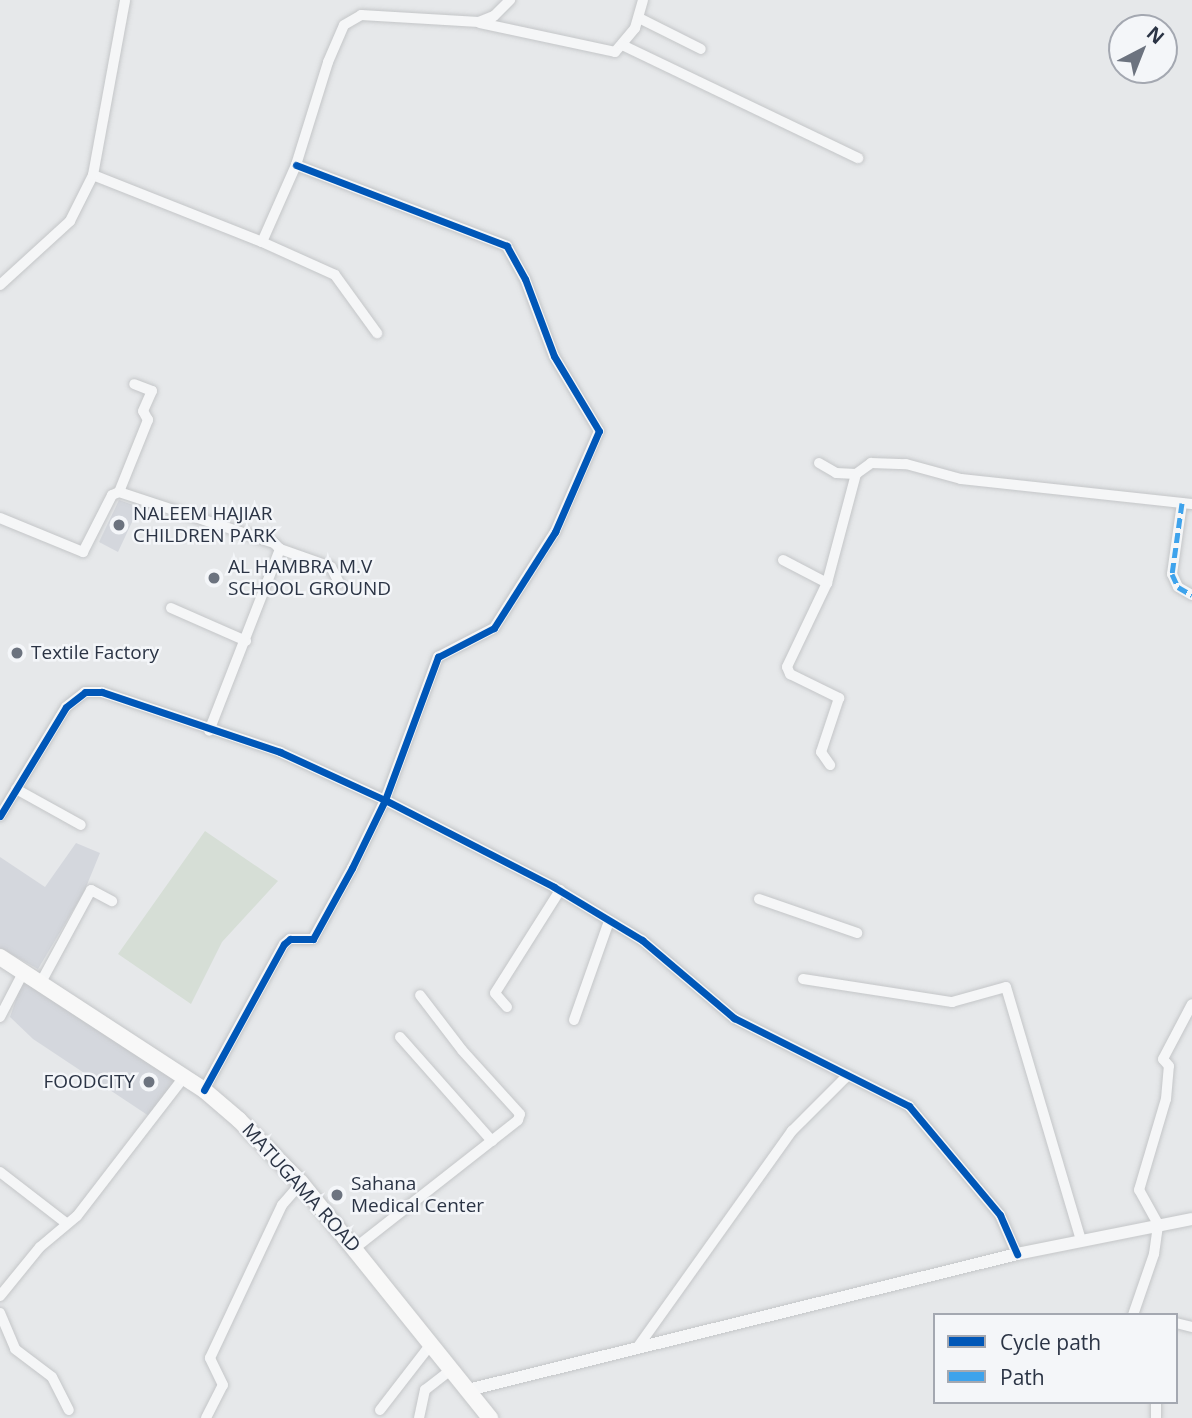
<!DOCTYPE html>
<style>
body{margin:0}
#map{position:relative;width:1192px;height:1418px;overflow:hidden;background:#e6e8ea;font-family:"Open Sans",sans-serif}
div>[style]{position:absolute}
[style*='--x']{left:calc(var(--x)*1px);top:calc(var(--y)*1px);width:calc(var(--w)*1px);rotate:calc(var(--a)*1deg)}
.built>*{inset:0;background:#d4d7dd}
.green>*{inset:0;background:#d6ded6}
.roads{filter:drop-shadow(0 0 2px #c4c6c8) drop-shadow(0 0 2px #c4c6c8)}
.minor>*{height:10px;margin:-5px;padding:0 5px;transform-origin:5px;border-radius:5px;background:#f5f6f7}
.tertiary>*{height:12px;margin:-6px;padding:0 6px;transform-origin:6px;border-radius:6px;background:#f5f6f7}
.primary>*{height:16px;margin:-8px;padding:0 8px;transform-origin:8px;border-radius:8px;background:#f8f8f8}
.quiet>*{height:5px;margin-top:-2.5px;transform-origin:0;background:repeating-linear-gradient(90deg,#3ea3ec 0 10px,transparent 0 15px)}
.cycleway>*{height:7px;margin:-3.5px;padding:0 3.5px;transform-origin:3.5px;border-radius:3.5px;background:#0057b8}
.dots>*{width:19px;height:19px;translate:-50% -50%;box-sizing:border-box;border:4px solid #f4f6f9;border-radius:50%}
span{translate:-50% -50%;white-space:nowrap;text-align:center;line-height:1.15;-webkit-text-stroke:5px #f4f6f9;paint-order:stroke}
.poi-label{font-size:19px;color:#2b3445}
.left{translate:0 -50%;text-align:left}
.right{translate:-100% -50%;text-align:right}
.street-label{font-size:19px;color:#2b3445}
.legend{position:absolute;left:933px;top:1313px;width:245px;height:91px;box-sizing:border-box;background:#f4f6f9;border:2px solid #a4a8b1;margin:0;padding:9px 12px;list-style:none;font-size:21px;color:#2b3445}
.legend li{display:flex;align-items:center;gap:14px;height:35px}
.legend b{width:35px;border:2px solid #a4a8b1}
.north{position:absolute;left:1108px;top:14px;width:70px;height:70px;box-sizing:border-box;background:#f4f6f9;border:2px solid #a4a8b1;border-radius:50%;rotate:42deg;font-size:19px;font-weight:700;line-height:28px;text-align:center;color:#2b3445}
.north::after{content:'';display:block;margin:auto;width:24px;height:32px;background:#6c737f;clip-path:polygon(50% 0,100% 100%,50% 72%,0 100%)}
</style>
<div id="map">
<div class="built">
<div style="clip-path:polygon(119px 500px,139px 507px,118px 552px,99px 542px)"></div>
<div style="clip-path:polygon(76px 843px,100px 853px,84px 892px,38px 969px,0 948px,0 857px,45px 887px)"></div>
<div style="clip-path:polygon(23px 979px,178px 1077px,149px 1116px,33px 1039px,10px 1017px)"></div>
</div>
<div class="green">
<div style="clip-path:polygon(205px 831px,278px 881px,222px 942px,191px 1004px,118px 954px)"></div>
</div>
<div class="roads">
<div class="minor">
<div style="--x:639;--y:18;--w:69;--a:26.6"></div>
<div style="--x:480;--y:23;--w:138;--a:12.1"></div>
<div style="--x:615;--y:52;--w:31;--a:-50"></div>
<div style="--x:635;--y:28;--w:29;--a:-74"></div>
<div style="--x:622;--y:45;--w:262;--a:25.6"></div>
<div style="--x:93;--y:175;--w:182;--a:21.6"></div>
<div style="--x:262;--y:242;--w:84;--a:-66.2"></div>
<div style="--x:296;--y:165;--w:108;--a:-72.7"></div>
<div style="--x:328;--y:62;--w:40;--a:-66.6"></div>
<div style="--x:344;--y:25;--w:20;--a:-30"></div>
<div style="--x:361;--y:15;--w:118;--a:3.4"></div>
<div style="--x:479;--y:22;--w:16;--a:-22"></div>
<div style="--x:494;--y:16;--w:23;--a:-45"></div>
<div style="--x:262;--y:242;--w:80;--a:24.3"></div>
<div style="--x:335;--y:275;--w:72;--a:54.1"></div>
<div style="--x:0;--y:285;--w:95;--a:-42.4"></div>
<div style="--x:70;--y:221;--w:51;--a:-63.4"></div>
<div style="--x:93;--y:175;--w:178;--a:-79.6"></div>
<div style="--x:819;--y:463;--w:20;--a:30"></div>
<div style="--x:836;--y:473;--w:20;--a:3"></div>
<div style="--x:856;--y:474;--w:113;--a:104.9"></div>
<div style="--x:827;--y:583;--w:93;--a:115.5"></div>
<div style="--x:787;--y:667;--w:8;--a:67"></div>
<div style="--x:790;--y:674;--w:55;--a:26.1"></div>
<div style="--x:839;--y:698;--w:57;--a:108.4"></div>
<div style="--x:821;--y:752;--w:16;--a:55"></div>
<div style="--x:856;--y:474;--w:19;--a:-36"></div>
<div style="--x:871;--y:463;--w:35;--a:2"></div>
<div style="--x:906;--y:464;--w:57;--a:15.3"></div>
<div style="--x:961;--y:479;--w:232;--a:6.2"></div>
<div style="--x:119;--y:492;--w:78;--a:-68.1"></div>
<div style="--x:148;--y:420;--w:10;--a:-119"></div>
<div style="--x:143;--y:411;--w:22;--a:-66"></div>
<div style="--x:152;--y:391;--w:19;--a:-159"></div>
<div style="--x:1182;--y:503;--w:72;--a:98"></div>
<div style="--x:1172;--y:574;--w:14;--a:65"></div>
<div style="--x:1178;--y:587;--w:16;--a:30"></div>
<div style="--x:0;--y:518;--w:90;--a:22.3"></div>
<div style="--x:83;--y:552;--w:64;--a:-63"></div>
<div style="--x:112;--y:495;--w:8;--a:-23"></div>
<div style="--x:119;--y:492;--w:163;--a:18.2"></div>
<div style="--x:274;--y:543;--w:8;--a:45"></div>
<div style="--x:280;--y:549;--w:195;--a:111.3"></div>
<div style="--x:280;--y:549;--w:54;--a:19.4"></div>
<div style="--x:331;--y:567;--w:18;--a:63"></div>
<div style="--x:783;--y:560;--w:50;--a:27.6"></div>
<div style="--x:171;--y:608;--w:82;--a:23.7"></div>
<div style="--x:16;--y:789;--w:74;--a:29"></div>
<div style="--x:0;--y:816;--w:127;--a:-58.8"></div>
<div style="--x:66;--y:707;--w:24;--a:-38"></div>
<div style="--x:85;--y:692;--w:17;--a:0"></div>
<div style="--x:102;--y:692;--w:188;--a:18.6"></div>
<div style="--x:280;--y:752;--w:115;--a:24.6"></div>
<div style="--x:385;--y:800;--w:190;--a:27.2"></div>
<div style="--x:554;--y:887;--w:103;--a:31.1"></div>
<div style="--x:642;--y:940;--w:121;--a:40.3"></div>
<div style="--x:734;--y:1018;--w:196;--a:26.7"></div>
<div style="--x:909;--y:1106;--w:142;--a:50.1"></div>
<div style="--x:1000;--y:1215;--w:43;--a:66.4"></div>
<div style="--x:759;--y:899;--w:104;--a:19.1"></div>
<div style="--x:803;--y:979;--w:151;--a:8.8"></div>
<div style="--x:952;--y:1002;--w:56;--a:-15.5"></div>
<div style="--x:1006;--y:987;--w:265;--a:73.5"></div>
<div style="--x:40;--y:984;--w:107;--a:-61.5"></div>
<div style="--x:91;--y:890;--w:24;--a:28"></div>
<div style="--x:507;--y:1007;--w:18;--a:-131"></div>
<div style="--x:495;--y:993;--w:122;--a:-57.7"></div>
<div style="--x:0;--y:1017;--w:50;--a:-62.4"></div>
<div style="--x:574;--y:1020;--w:105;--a:-70.5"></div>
<div style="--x:400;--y:1037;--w:139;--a:48.5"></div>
<div style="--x:204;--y:1090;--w:166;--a:-61.3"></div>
<div style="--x:284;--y:944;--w:8;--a:-40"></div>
<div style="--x:290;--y:939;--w:23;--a:0"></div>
<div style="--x:313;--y:939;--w:81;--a:-61.2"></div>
<div style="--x:352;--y:868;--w:76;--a:-64.1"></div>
<div style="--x:385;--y:800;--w:153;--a:-69.7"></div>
<div style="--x:438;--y:657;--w:63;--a:-27.4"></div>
<div style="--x:494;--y:628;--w:114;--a:-57.6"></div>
<div style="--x:555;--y:532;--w:110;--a:-66.5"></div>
<div style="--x:599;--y:431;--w:87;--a:-121"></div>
<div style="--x:554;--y:356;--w:82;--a:-110.6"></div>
<div style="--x:525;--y:279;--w:38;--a:-119"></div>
<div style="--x:507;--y:246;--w:226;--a:-159"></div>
<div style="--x:0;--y:1172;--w:83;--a:37.7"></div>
<div style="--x:355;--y:1248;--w:207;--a:-38.1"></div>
<div style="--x:518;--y:1120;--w:6;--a:-72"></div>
<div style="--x:520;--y:1114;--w:86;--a:-132.2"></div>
<div style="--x:462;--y:1050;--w:69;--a:-127.4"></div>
<div style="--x:0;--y:1296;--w:63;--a:-50.8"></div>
<div style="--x:40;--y:1247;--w:48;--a:-40"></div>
<div style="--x:77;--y:1216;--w:175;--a:-52.4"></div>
<div style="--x:0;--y:1313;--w:39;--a:67"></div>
<div style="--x:15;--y:1349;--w:46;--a:37.1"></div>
<div style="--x:52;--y:1377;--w:37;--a:63"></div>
<div style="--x:1133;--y:1315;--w:65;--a:-71"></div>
<div style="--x:1154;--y:1254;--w:30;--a:-82"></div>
<div style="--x:1158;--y:1224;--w:39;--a:-119"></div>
<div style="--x:1139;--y:1190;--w:95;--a:-73.5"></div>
<div style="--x:1166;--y:1099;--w:33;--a:-85"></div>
<div style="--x:1169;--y:1066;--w:9;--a:-131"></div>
<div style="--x:1163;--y:1059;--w:62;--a:-62.2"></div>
<div style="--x:1176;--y:1323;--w:16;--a:14"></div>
<div style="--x:637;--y:1348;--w:267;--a:-54.5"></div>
<div style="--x:792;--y:1131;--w:79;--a:-45"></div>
<div style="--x:380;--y:1410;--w:83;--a:-52.3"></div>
<div style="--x:206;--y:1418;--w:37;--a:-63"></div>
<div style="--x:223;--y:1385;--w:30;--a:-116"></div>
<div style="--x:210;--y:1358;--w:169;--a:-64.8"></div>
<div style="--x:282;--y:1205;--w:29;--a:-49"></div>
<div style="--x:419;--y:1418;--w:29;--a:-78"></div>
<div style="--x:425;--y:1390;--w:34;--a:-38"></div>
<div style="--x:1156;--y:1418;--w:16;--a:-90"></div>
</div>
<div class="tertiary">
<div style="--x:468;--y:1390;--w:566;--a:-13.91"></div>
<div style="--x:1017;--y:1254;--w:178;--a:-11.3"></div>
</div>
<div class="primary">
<div style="--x:0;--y:957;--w:244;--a:33.1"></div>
<div style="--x:204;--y:1090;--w:46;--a:40.6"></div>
<div style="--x:239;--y:1120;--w:88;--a:45.5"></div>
<div style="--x:301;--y:1183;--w:302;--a:51.2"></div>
</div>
</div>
<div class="quiet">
<div style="--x:1182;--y:503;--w:72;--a:98"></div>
<div style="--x:1172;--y:574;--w:14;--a:65"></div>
<div style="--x:1178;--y:587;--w:16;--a:30"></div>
</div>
<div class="cycleway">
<div style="--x:0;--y:816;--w:127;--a:-58.8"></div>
<div style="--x:66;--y:707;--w:24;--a:-38"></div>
<div style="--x:85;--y:692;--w:17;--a:0"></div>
<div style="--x:102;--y:692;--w:188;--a:18.6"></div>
<div style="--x:280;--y:752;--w:115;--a:24.6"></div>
<div style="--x:385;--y:800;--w:190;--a:27.2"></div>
<div style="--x:554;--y:887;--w:103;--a:31.1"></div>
<div style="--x:642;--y:940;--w:121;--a:40.3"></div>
<div style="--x:734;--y:1018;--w:196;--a:26.7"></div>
<div style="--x:909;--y:1106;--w:142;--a:50.1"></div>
<div style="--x:1000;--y:1215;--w:43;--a:66.4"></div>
<div style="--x:204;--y:1090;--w:166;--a:-61.3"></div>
<div style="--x:284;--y:944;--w:8;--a:-40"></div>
<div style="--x:290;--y:939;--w:23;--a:0"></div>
<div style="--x:313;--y:939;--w:81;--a:-61.2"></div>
<div style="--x:352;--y:868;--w:76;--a:-64.1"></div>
<div style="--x:385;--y:800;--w:153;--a:-69.7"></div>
<div style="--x:438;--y:657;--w:63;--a:-27.4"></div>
<div style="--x:494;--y:628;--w:114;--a:-57.6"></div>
<div style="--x:555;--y:532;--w:110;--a:-66.5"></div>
<div style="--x:599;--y:431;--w:87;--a:-121"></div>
<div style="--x:554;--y:356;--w:82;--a:-110.6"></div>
<div style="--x:525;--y:279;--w:38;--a:-119"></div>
<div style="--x:507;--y:246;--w:226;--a:-159"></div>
</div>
<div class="dots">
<div style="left:119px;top:525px;background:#6c737f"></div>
<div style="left:214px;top:578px;background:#6c737f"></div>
<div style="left:17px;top:653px;background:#6c737f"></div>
<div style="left:149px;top:1082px;background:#6c737f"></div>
<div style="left:337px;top:1195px;background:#6c737f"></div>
</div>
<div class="poi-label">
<span class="left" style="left:133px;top:525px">NALEEM HAJIAR<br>CHILDREN PARK</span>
<span class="left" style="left:228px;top:578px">AL HAMBRA M.V<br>SCHOOL GROUND</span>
<span class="left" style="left:31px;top:653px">Textile Factory</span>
<span class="right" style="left:135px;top:1082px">FOODCITY</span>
<span class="left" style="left:351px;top:1195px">Sahana<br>Medical Center</span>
</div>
<div class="street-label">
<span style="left:301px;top:1188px;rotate:48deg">MATUGAMA ROAD</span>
</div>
<ul class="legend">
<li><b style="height:9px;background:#0057b8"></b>Cycle path</li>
<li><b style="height:9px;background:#3ea3ec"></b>Path</li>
</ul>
<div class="north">N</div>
</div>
